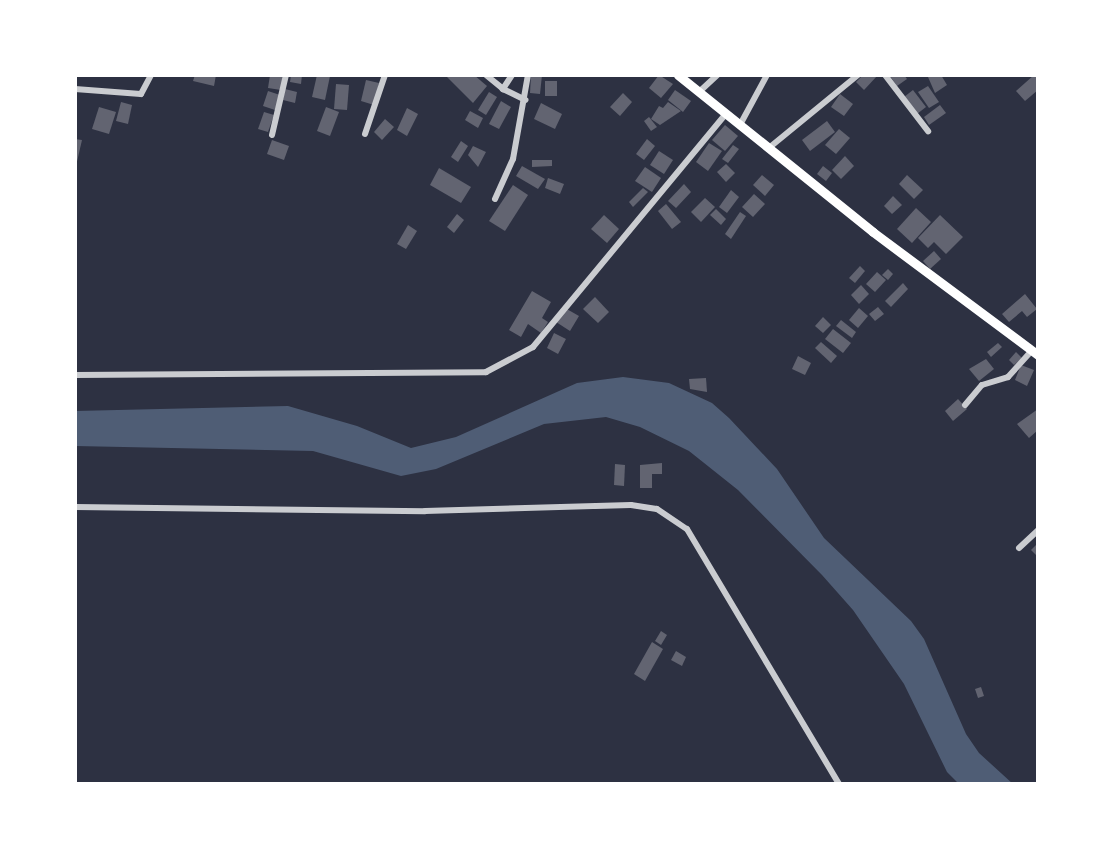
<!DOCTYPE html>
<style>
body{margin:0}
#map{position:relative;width:1113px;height:859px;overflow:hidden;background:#2d3142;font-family:Helvetica,sans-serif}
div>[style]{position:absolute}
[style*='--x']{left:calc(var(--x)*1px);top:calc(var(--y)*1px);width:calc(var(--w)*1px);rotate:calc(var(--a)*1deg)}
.water>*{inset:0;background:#4f5d75}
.building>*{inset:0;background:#626471}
.minor>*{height:6px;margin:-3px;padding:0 3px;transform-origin:3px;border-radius:3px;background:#caccd0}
.primary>*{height:9px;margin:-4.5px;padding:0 4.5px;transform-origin:4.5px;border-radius:4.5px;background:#fff}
span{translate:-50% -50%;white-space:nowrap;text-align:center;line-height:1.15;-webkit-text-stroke:5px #fff;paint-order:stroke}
.frame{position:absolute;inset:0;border:77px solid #fff;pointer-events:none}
</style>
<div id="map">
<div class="water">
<div style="clip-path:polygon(623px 377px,669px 383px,712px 403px,729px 418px,777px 469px,824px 538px,911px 621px,924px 639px,966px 734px,979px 753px,1013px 784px,959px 784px,947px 772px,904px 684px,853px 610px,822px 575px,738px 490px,689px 451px,640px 427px,606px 417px,544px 424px,436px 469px,401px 476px,313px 451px,75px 446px,75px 411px,288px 406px,357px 426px,411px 448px,456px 437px,577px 383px)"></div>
</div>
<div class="building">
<div style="clip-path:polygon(195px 75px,216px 75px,214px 86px,193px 81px)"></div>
<div style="clip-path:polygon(270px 75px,283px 75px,281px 90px,268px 88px)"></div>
<div style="clip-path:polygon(291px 75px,302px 75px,301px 84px,290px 82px)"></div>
<div style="clip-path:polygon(317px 75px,330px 76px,325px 100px,312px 97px)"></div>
<div style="clip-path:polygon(445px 75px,474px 75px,487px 86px,473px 103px)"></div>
<div style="clip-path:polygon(531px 75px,542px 75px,540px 94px,530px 93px)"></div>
<div style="clip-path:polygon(659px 75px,673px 84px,661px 98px,649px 88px)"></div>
<div style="clip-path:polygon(863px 75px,878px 75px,864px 90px,856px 82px)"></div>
<div style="clip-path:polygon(904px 75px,907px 79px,897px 86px,890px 76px)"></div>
<div style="clip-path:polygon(941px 75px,947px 85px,935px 93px,928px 77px)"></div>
<div style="clip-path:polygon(1034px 75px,1038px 75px,1038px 90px,1025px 101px,1016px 91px)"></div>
<div style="clip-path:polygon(366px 80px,379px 83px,374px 105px,361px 101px)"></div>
<div style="clip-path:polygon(545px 81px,557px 81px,557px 96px,545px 96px)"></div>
<div style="clip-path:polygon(336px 84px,349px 85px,347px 110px,334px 109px)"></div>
<div style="clip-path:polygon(928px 86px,939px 102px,929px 108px,918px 92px)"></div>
<div style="clip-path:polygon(285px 89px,297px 92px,295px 103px,283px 100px)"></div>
<div style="clip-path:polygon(675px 90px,691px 101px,683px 112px,668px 100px)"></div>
<div style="clip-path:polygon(913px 90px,926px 107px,917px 114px,904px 97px)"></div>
<div style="clip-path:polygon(268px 91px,280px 95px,275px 110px,263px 106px)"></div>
<div style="clip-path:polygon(489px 92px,497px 97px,486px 115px,478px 110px)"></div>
<div style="clip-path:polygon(623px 93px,632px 102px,620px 116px,610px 107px)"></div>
<div style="clip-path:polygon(840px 94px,853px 104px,844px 116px,831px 107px)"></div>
<div style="clip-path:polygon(501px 101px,511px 107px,499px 129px,489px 124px)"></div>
<div style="clip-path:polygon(121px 102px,132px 105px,128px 124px,116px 121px)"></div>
<div style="clip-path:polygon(668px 102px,681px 111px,660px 125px,651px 119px,659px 106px,663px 108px)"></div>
<div style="clip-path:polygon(541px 103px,562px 114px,555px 129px,534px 119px)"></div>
<div style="clip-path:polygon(940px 105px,946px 113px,929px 125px,924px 117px)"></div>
<div style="clip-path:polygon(99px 107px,116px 112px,109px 134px,92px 129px)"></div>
<div style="clip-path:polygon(326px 107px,339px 112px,330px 136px,317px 131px)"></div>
<div style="clip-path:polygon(407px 108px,418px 114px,407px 136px,397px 130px)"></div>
<div style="clip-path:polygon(470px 111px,483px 118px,478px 128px,465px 120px)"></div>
<div style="clip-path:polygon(264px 112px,274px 115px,268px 132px,258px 129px)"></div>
<div style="clip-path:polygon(649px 117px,657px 127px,651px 131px,644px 121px)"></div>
<div style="clip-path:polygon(385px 119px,394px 127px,382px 140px,374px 132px)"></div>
<div style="clip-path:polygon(827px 121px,835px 132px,810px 151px,802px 140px)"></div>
<div style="clip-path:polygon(725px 125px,738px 136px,725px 151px,712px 140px)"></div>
<div style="clip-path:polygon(839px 129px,850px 138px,836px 154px,825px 145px)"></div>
<div style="clip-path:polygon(75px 139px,82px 140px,76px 166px,75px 165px)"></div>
<div style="clip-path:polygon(647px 139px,655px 146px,644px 160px,636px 154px)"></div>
<div style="clip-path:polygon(272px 140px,289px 146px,284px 160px,267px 154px)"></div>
<div style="clip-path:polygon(461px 141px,468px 146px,458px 162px,451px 157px)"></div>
<div style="clip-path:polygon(709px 143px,722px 151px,708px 171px,696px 162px)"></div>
<div style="clip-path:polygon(733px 145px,739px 149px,728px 163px,722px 159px)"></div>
<div style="clip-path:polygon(473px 146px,486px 152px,478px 167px,468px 155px)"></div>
<div style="clip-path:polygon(659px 151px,673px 160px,664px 174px,650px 165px)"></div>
<div style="clip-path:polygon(845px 156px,854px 166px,841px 179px,832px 170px)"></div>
<div style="clip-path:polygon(532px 160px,552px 160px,552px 166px,532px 167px)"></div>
<div style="clip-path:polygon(726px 164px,735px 173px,726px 182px,717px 172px)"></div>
<div style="clip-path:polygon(522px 166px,545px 179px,538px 189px,516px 176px)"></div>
<div style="clip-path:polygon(823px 166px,832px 173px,826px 181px,817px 174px)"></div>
<div style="clip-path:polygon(645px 167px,661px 178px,652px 192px,635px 181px)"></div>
<div style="clip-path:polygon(439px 168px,471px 187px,461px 203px,430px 185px)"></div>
<div style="clip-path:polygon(762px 175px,774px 185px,765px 196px,753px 185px)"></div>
<div style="clip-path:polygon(907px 175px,923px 190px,914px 199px,899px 184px)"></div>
<div style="clip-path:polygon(548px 178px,564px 184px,560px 194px,545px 188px)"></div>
<div style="clip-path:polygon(684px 184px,691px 192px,676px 208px,668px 201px)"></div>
<div style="clip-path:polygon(513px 185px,528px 195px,505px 231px,489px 221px)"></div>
<div style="clip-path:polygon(643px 188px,648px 192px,633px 207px,629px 202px)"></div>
<div style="clip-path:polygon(731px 190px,739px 197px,727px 213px,719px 207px)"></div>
<div style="clip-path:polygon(754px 194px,765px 204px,753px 217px,742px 207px)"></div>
<div style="clip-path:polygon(893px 196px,902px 205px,892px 214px,884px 206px)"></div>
<div style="clip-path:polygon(705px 198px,715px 207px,701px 222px,691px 212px)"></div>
<div style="clip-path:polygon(666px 204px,681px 222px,672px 229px,658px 211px)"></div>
<div style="clip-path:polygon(916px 208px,931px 222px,912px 243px,897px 229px)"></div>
<div style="clip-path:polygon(716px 209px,726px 219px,721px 225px,710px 215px)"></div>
<div style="clip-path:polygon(740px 212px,746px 216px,731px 239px,725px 234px)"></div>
<div style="clip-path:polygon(457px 214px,464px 220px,454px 233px,447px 227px)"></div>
<div style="clip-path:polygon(604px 215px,619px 229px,607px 243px,591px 229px)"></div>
<div style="clip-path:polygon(940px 215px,963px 237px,946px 254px,934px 242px,928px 248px,918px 238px)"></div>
<div style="clip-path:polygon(408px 225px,417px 231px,406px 249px,397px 244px)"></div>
<div style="clip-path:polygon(934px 251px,941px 259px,930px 269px,923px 261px)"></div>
<div style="clip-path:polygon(860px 266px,865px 271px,855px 283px,849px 278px)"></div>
<div style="clip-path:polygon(888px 269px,893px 274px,888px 280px,882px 275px)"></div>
<div style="clip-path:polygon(877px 272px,886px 280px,875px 292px,866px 284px)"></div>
<div style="clip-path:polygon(903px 283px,908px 289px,891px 307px,885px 301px)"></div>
<div style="clip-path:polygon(861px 285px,869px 294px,859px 304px,851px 295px)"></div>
<div style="clip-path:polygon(532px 291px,551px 302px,542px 318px,548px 322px,541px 333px,528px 324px,521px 337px,509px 330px)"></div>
<div style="clip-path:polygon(1025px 294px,1037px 309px,1027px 317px,1022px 311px,1009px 322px,1002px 314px)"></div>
<div style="clip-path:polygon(595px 297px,609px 312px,598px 323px,583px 309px)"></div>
<div style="clip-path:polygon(878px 307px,884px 314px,875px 321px,869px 314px)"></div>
<div style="clip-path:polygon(565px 308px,579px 316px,570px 331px,556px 322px)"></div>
<div style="clip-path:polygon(859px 308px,868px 316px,858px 328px,849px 320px)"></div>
<div style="clip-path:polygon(823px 317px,831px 325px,823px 333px,815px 326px)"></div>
<div style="clip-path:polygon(841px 320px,856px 332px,852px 338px,836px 326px)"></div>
<div style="clip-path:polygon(833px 329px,851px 343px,843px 353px,825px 339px)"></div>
<div style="clip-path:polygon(554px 333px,566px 339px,558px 354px,547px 348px)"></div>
<div style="clip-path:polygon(821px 342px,837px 356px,831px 363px,815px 348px)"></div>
<div style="clip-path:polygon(998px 343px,1002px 347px,991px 357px,987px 352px)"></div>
<div style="clip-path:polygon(1016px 352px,1022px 358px,1014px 365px,1009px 360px)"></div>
<div style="clip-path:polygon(798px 356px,811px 363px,805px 375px,792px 369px)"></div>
<div style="clip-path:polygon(986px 359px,994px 369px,979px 381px,969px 369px)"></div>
<div style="clip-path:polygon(1021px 365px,1034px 370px,1027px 386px,1015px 380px)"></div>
<div style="clip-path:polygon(706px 378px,707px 392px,690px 389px,689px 379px)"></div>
<div style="clip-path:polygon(958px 399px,967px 409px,953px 421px,945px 411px)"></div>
<div style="clip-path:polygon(1038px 409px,1038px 430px,1029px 438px,1017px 424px)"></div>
<div style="clip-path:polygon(662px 463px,662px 474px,652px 474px,652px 488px,640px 488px,640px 465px)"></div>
<div style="clip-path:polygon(615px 464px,625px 465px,624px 486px,614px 485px)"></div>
<div style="clip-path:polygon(1038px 543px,1038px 557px,1031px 550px)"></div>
<div style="clip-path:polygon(661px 631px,667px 635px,661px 645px,655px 641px)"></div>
<div style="clip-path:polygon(652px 642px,663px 649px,645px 681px,634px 674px)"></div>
<div style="clip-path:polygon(676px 651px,686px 657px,682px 666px,671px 660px)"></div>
<div style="clip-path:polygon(981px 687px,984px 696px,978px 698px,975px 689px)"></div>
</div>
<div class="minor">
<div style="--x:486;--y:75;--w:22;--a:39"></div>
<div style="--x:512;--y:75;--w:17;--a:123"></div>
<div style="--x:503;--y:89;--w:25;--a:26"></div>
<div style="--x:885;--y:75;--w:71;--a:52.5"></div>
<div style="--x:75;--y:89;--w:66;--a:4.3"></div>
<div style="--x:141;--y:94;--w:21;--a:-62"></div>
<div style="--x:699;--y:92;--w:25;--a:-43"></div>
<div style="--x:741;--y:123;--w:55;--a:-61.6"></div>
<div style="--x:365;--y:134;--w:62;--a:-71.3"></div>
<div style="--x:272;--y:135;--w:62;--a:-76.9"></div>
<div style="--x:770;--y:147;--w:114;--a:-39.3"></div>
<div style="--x:495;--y:199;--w:44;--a:-65.8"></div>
<div style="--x:513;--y:159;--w:85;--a:-79.9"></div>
<div style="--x:75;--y:375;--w:411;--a:-0.4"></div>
<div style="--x:486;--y:372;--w:53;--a:-28"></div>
<div style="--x:533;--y:347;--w:303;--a:-50.4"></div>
<div style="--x:965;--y:405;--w:26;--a:-50"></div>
<div style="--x:982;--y:385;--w:27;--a:-17"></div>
<div style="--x:1008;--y:377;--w:36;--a:-48"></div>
<div style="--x:75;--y:507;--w:350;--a:0.7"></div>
<div style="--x:425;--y:511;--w:206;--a:-1.7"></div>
<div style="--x:631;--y:505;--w:26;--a:9"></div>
<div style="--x:657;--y:509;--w:36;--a:34"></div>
<div style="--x:687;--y:529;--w:297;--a:59.2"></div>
<div style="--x:1019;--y:548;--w:26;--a:-43"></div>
</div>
<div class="primary">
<div style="--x:678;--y:75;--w:250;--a:38.8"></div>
<div style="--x:873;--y:232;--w:206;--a:36.7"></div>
</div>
<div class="frame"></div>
</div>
